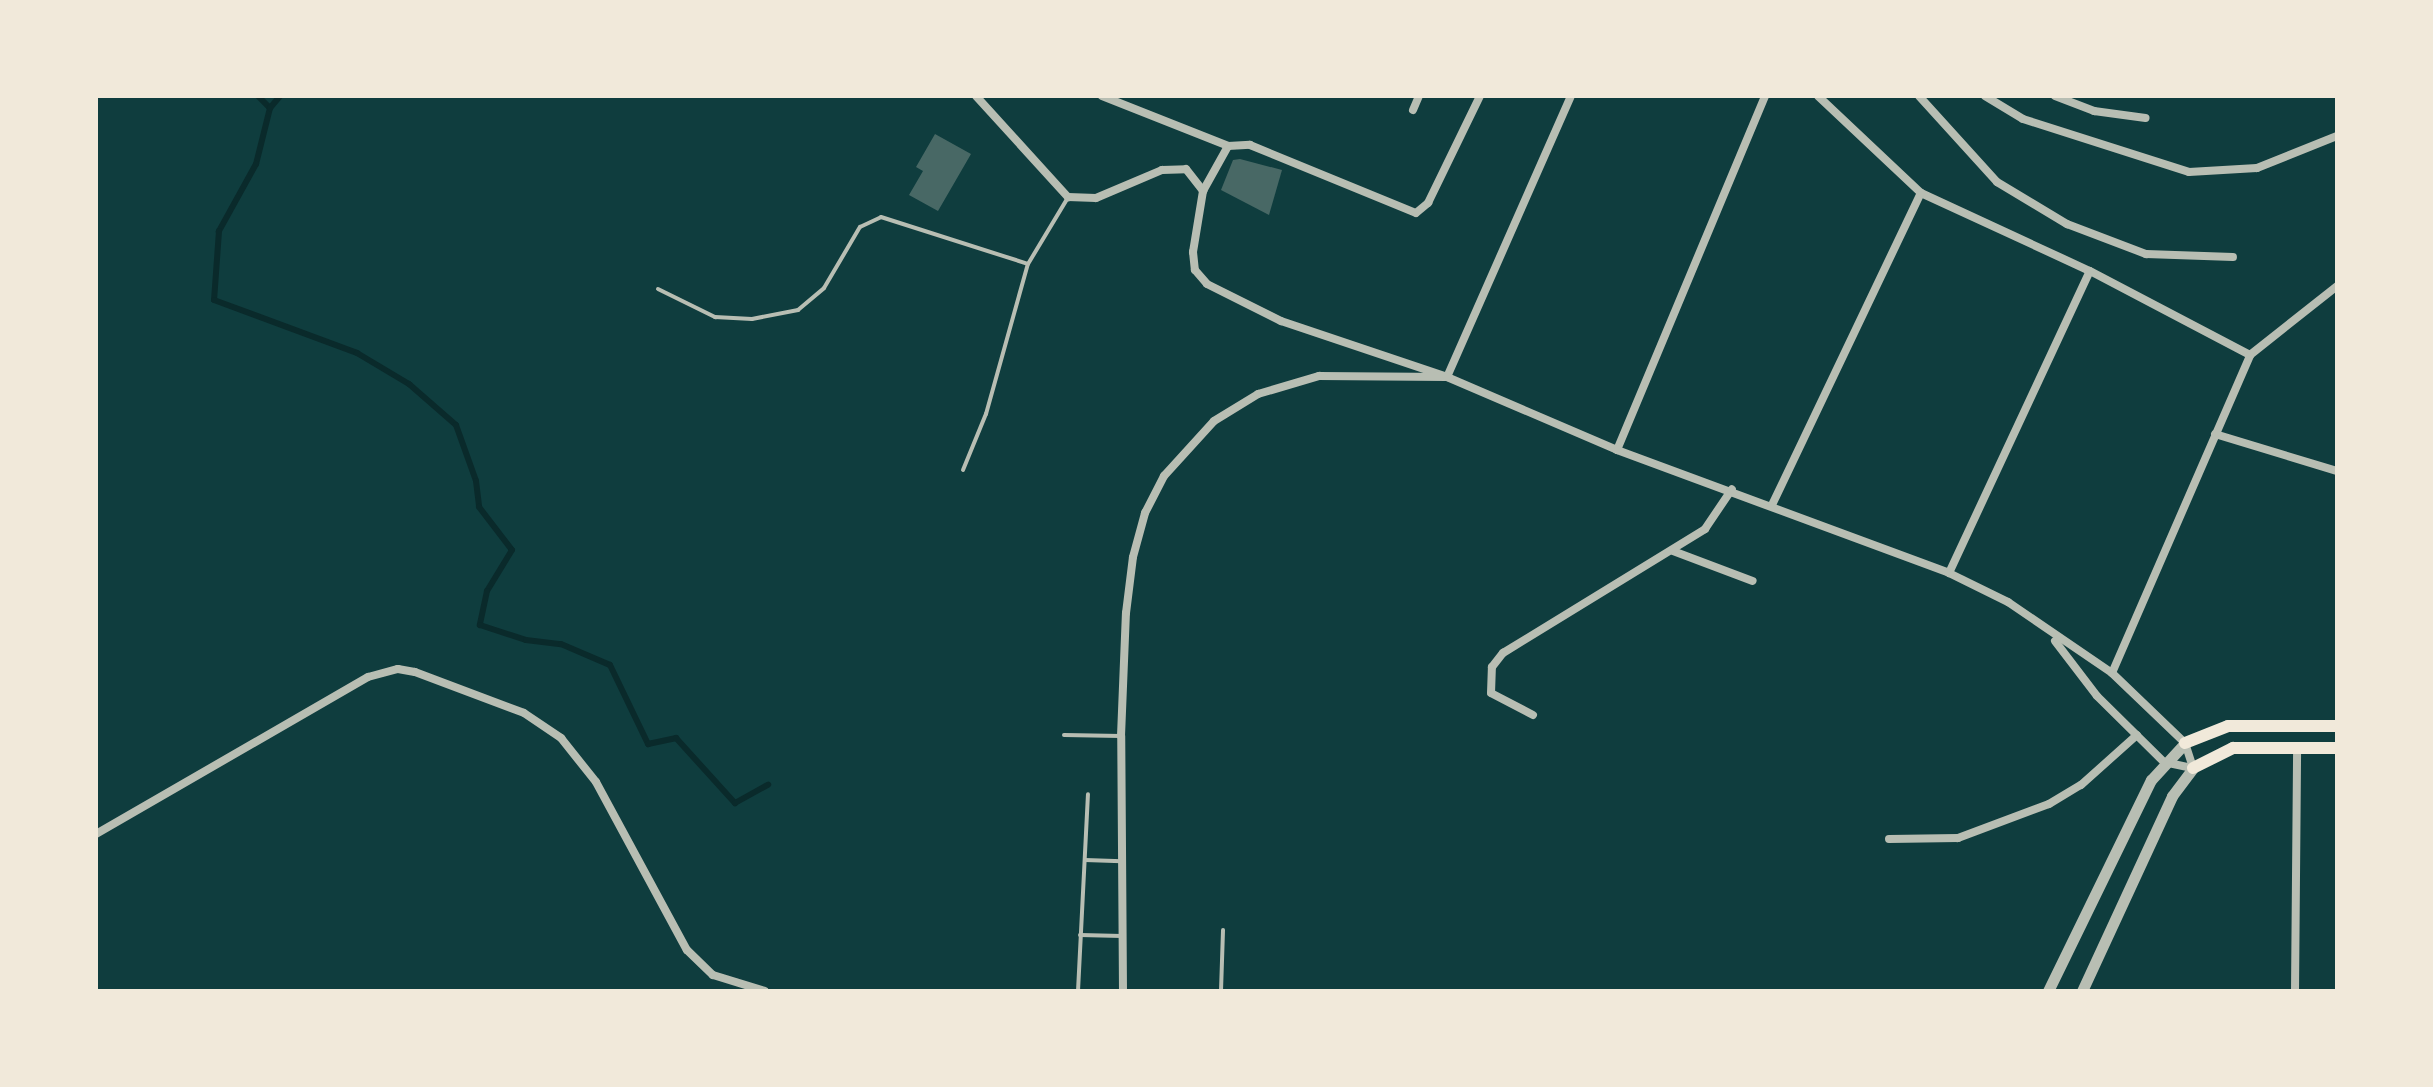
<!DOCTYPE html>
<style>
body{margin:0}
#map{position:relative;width:2433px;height:1087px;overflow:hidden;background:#0f3d3e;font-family:"PT Sans",sans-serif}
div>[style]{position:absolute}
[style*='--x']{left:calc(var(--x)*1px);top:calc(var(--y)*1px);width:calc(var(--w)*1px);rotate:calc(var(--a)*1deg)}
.stream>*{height:6px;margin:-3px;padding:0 3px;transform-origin:3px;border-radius:3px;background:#0a2a2b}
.building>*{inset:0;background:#486865}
.service>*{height:4px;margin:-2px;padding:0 2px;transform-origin:2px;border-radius:2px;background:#b8beb3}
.minor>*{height:8px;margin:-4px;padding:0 4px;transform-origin:4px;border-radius:4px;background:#b8beb3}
.tertiary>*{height:11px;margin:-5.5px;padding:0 5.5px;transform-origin:5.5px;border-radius:5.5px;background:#b8beb3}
.secondary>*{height:12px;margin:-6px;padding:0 6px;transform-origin:6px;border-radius:6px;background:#f1e9da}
span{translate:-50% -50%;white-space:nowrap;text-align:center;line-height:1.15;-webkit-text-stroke:8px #f1e9da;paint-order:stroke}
.frame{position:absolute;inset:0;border:98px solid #f1e9da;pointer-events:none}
</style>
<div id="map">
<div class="stream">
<div style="--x:258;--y:96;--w:17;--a:45"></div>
<div style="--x:270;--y:108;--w:58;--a:104"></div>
<div style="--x:256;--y:164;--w:77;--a:118.9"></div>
<div style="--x:219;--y:231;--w:69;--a:94.1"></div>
<div style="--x:214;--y:300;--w:153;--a:20.3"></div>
<div style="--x:357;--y:353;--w:61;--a:30.8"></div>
<div style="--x:409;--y:384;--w:62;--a:41.1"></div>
<div style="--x:456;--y:425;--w:59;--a:70.3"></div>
<div style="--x:476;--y:481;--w:26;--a:83"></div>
<div style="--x:479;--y:507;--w:54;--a:52.5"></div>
<div style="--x:512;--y:550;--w:48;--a:121.4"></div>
<div style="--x:487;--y:591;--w:35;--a:102"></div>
<div style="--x:480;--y:625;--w:48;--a:18.1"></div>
<div style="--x:526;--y:640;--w:35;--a:7"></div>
<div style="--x:561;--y:644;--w:53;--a:23.2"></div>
<div style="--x:610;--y:665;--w:88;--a:64.3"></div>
<div style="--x:648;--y:744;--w:29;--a:-12"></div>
<div style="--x:676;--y:738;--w:88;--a:47.8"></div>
<div style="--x:735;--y:803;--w:38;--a:-29"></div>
<div style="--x:270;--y:108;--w:16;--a:-50"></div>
</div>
<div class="building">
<div style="clip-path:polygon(935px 134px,971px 154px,938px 211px,909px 195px,923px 171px,916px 167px)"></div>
<div style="clip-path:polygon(1240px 159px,1282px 170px,1269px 215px,1221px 190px,1233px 160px)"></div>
</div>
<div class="service">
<div style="--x:658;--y:289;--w:64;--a:26.2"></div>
<div style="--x:715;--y:317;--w:37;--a:3"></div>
<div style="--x:752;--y:319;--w:47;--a:-11.1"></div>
<div style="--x:798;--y:310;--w:34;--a:-40"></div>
<div style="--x:824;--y:288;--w:71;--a:-59.5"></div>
<div style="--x:860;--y:227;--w:23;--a:-25"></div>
<div style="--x:881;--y:217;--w:154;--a:17.7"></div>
<div style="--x:963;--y:470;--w:61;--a:-67.7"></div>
<div style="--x:986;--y:414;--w:156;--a:-74.4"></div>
<div style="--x:1028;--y:264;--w:76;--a:-59"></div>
<div style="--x:1064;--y:735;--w:57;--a:1"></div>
<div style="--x:1085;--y:860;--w:37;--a:2"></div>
<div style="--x:1080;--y:935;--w:42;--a:1.4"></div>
<div style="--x:1078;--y:991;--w:197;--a:-87.1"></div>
<div style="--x:1221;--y:991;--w:61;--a:-88.1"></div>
</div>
<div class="minor">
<div style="--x:976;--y:96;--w:137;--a:47.7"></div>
<div style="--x:1068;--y:197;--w:28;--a:2"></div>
<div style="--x:1096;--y:198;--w:72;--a:-23"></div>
<div style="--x:1162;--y:170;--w:24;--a:-2"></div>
<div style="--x:1186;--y:169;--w:28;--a:52"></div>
<div style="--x:1203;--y:191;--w:62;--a:99.3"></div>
<div style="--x:1193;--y:252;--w:18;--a:84"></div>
<div style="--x:1195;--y:270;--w:18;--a:49"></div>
<div style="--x:1207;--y:284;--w:83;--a:26.6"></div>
<div style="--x:1281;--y:321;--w:175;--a:18.6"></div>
<div style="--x:1447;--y:377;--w:307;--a:-66.2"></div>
<div style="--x:1102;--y:96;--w:136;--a:21.6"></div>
<div style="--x:1818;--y:96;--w:141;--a:43.3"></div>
<div style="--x:1921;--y:193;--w:186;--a:24.8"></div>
<div style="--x:2090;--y:271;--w:181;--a:27.7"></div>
<div style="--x:1919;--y:96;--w:116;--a:47.8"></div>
<div style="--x:1997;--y:182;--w:82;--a:31"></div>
<div style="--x:2067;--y:224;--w:85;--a:20.8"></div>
<div style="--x:2146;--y:254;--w:87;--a:2"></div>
<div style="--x:1985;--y:96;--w:44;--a:31.2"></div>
<div style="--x:2023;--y:119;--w:174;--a:17.7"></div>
<div style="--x:2189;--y:172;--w:68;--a:-3.4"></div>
<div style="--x:2257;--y:168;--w:86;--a:-21.8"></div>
<div style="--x:2055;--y:96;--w:42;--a:21"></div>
<div style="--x:2094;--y:111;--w:52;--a:7.7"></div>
<div style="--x:1413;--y:110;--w:15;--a:-67"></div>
<div style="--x:1203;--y:191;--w:51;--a:-60.9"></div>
<div style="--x:1228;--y:146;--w:22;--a:-3"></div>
<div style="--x:1250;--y:145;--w:179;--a:22.3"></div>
<div style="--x:1416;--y:213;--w:16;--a:-40"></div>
<div style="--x:1428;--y:203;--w:119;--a:-64.1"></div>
<div style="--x:2215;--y:434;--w:127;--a:16.9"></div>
<div style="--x:1617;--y:450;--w:384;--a:-67.3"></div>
<div style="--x:1772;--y:505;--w:346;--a:-64.5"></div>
<div style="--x:1673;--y:551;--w:85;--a:20.6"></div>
<div style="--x:1949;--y:573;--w:333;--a:-65"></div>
<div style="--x:2055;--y:641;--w:69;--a:52.6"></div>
<div style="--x:2097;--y:696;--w:94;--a:44.6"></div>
<div style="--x:2164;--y:762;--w:30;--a:12"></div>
<div style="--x:2112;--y:673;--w:347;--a:-66.5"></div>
<div style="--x:2250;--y:355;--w:111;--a:-38.4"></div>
<div style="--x:1533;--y:715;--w:47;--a:-152.4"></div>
<div style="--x:1491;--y:693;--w:26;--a:-88"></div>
<div style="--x:1492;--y:667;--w:18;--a:-52"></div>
<div style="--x:1503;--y:653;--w:237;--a:-31.5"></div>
<div style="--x:1705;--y:529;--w:48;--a:-56"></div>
<div style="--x:96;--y:834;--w:314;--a:-30"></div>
<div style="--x:368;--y:677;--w:31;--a:-15"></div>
<div style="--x:398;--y:669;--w:17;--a:10"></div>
<div style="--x:415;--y:672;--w:116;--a:20.6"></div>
<div style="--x:524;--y:713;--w:45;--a:34"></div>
<div style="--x:561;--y:738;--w:56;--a:51.5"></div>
<div style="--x:596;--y:782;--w:191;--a:61.6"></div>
<div style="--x:687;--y:950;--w:36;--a:44"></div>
<div style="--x:713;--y:975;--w:54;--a:17.1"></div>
<div style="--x:1889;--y:839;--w:69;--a:-0.8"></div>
<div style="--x:1958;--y:838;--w:97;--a:-20.5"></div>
<div style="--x:2049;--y:804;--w:37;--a:-31"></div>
<div style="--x:2081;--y:785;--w:75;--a:-41.8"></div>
<div style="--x:1123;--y:991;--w:255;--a:-90.4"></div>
<div style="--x:1121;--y:736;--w:123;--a:-87.7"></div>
<div style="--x:1126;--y:613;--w:56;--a:-82.9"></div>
<div style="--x:1133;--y:557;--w:46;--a:-74.7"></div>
<div style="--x:1145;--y:513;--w:42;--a:-62.8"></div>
<div style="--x:1164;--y:476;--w:74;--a:-47.7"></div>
<div style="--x:1214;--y:421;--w:52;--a:-31.5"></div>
<div style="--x:1258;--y:394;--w:64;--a:-16.4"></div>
<div style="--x:1319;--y:376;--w:128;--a:0.4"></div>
<div style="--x:1447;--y:377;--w:185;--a:23.2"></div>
<div style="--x:1617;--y:450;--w:354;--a:20.3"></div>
<div style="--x:1949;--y:573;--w:66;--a:26.2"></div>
<div style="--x:2008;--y:602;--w:126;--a:34.3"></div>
<div style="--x:2112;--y:673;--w:101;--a:43.8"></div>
<div style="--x:2185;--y:743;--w:26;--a:72"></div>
<div style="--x:2295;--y:991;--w:244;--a:-89.5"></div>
</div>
<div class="tertiary">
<div style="--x:2048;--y:991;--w:235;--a:-64"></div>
<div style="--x:2151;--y:780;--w:50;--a:-47.4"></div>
<div style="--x:2082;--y:991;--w:215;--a:-65.2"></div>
<div style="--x:2172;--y:796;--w:35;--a:-53"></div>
</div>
<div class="secondary">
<div style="--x:2185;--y:743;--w:46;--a:-21.6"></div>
<div style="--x:2228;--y:726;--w:109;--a:0"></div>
<div style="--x:2193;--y:768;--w:45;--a:-26.6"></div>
<div style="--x:2233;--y:748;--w:104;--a:0"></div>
</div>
<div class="frame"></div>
</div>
